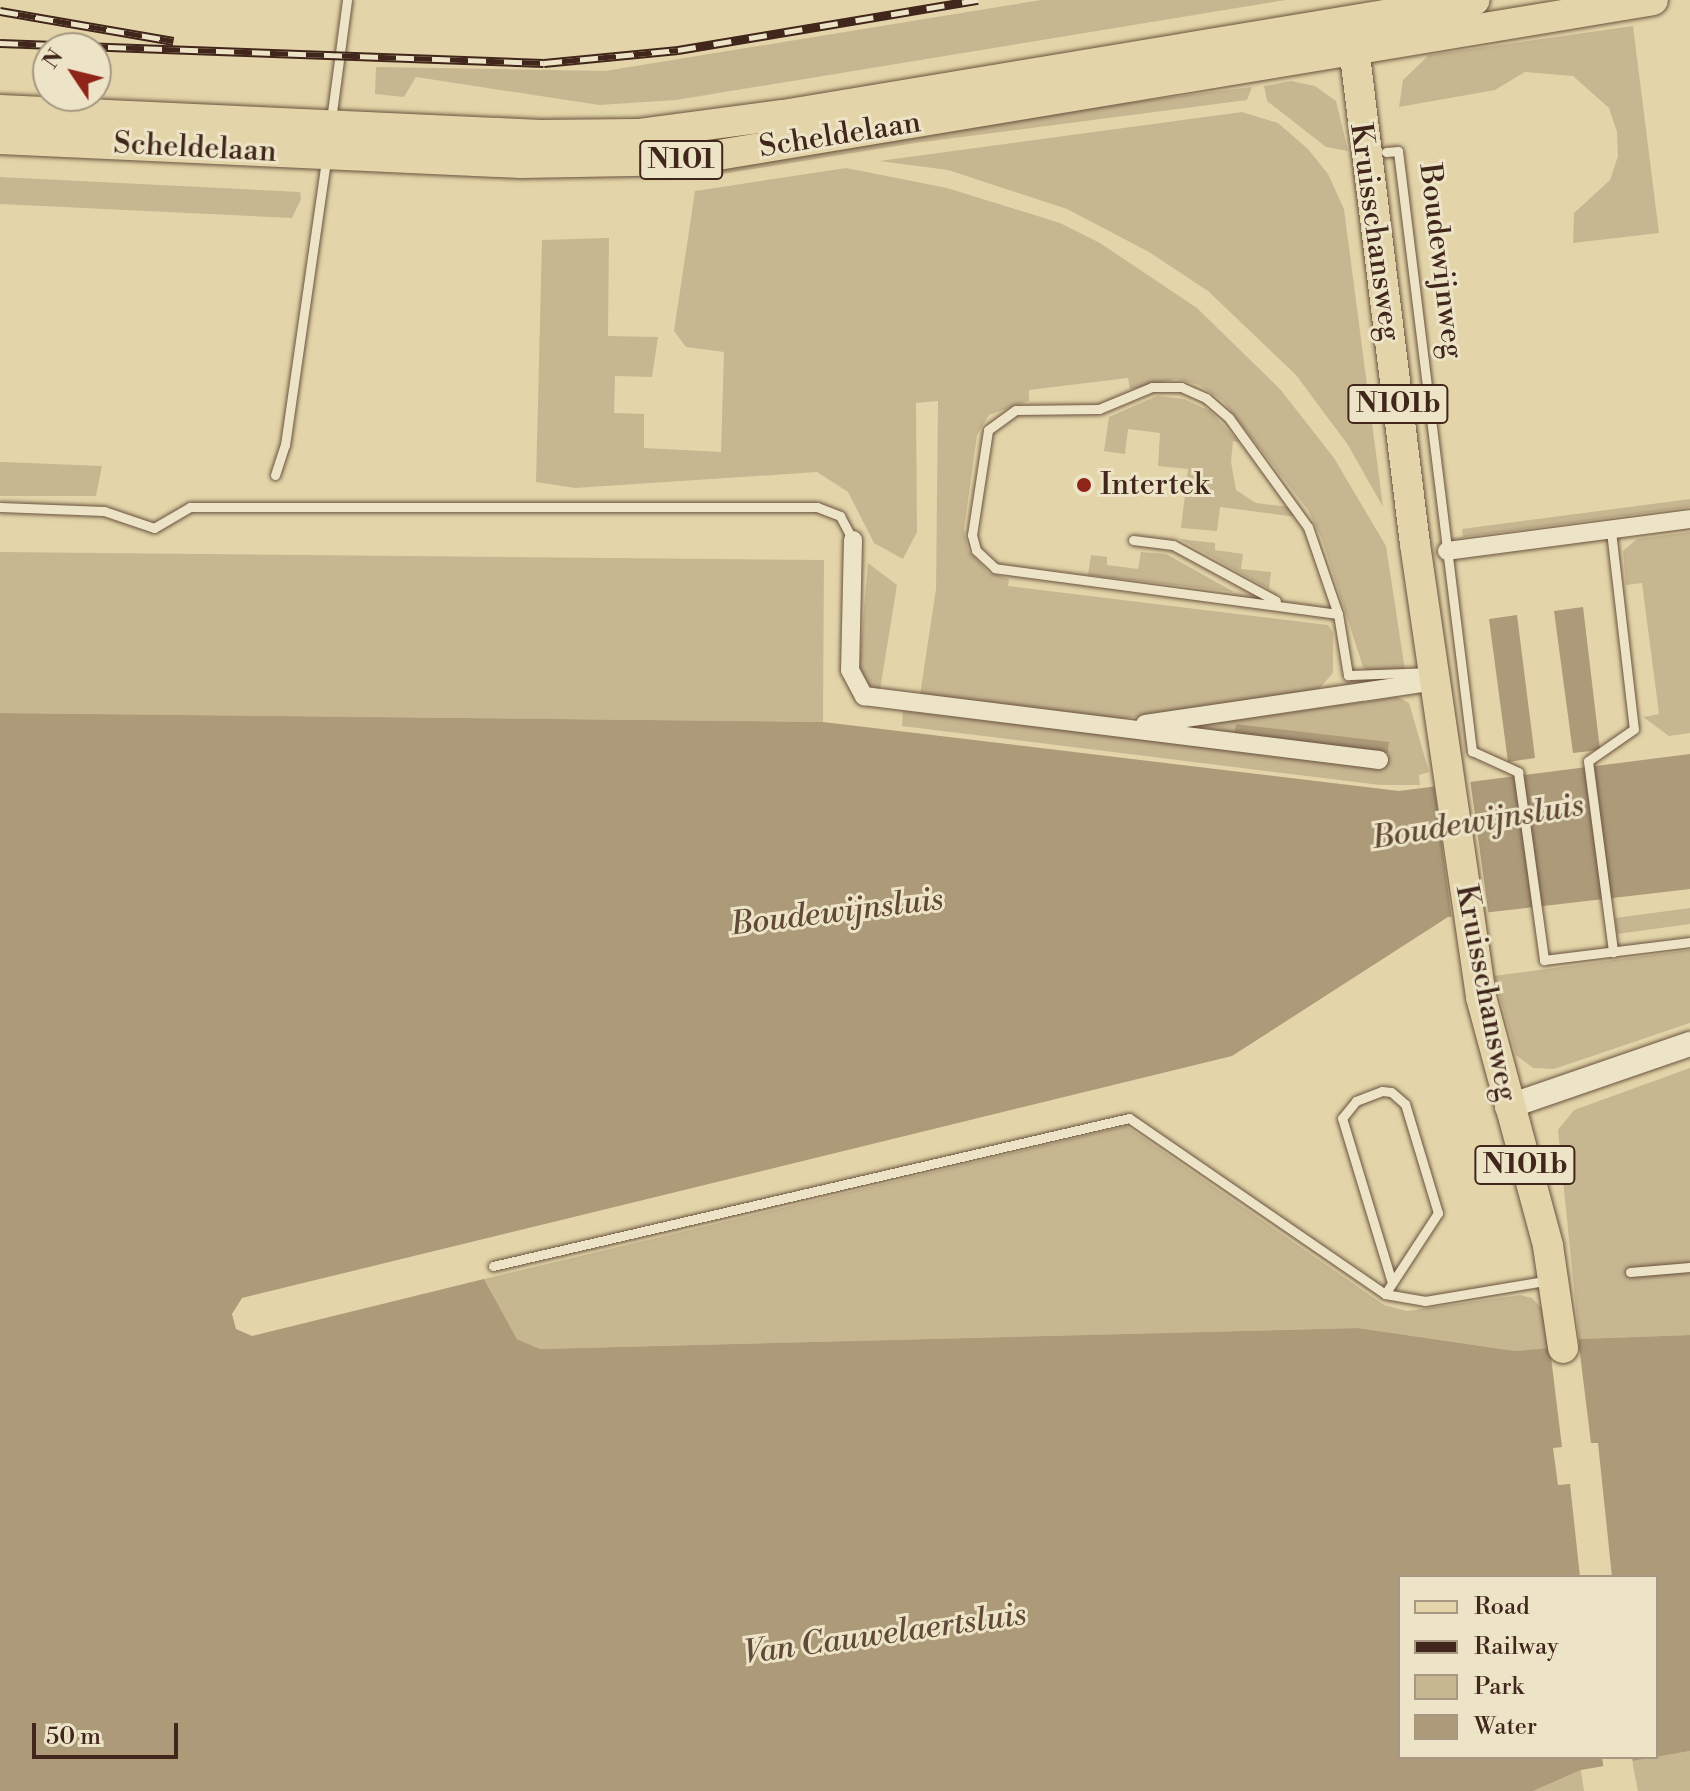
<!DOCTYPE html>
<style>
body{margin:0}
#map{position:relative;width:1690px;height:1791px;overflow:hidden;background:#e3d5a9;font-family:"Libre Bodoni",serif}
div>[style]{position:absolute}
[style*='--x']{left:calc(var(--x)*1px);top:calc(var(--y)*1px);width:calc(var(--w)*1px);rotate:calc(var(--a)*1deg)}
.green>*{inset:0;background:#c7b791}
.water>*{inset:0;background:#ac9a79}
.pier>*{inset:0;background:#e3d5a9}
.roads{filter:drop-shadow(0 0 2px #6a523f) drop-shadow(0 0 2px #6a523f)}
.service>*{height:9px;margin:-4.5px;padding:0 4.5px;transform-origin:4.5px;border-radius:4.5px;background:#ede4c7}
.minor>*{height:18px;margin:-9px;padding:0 9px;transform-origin:9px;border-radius:9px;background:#ede4c7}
.tertiary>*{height:24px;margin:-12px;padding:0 12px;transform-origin:12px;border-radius:12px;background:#ede4c7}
.primary>*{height:30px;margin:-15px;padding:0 15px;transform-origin:15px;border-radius:15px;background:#e3d5a9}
.rail>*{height:9px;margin-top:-4.5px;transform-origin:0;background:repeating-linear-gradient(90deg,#ede4c7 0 18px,#41261c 0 36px);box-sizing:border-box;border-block:2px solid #41261c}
.dots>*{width:22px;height:22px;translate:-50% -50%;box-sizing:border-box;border:4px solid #ede4c7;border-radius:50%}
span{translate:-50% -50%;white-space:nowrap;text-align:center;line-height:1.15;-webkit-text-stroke:6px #ede4c7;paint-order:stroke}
.shield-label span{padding:2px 6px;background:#ede4c7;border:2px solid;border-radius:6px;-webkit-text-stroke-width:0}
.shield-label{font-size:28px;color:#41261c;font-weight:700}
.street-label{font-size:30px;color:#41261c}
.poi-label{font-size:30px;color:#41261c}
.left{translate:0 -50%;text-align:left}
.water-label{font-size:32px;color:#614938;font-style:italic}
.legend{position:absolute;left:1398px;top:1575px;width:260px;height:184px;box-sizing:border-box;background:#ede4c7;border:2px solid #a89883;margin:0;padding:10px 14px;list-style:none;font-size:24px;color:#41261c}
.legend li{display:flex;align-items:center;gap:16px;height:40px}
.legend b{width:40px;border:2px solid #a89883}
.north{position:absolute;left:32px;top:32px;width:80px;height:80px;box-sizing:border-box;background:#ede4c7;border:2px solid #a89883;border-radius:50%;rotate:305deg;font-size:22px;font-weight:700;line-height:32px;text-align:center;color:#41261c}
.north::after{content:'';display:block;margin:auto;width:28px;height:36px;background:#8f2418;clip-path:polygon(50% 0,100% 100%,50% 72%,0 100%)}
.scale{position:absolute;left:32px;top:1723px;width:146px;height:36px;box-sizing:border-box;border:4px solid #41261c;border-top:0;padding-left:10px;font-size:24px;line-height:28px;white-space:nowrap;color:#41261c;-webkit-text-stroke:6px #ede4c7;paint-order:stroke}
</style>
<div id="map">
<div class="green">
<div style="clip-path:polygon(1041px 0,1286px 0,676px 100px,599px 105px,416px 77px,404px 97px,375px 94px,376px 67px,605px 71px)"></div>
<div style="clip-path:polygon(1633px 26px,1659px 233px,1573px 243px,1574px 213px,1610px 180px,1618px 156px,1617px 132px,1609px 108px,1573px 76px,1525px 72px,1495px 90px,1399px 107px,1403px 80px,1429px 55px)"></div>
<div style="clip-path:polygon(1291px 81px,1315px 86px,1336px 101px,1348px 151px,1326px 147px,1267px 101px,1264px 86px)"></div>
<div style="clip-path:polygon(1252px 87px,1247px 100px,915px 143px,698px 178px,698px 172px,1085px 108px)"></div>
<div style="clip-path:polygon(1242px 112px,1278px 123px,1308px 149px,1328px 174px,1344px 209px,1383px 507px,1348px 445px,1296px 375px,1208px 291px,1149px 252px,1067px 209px,948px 170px,879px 161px)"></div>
<div style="clip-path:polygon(846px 168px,947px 188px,1060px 223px,1100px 243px,1197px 308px,1280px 389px,1334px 458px,1386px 546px,1405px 670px,1379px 679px,1363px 667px,1322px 539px,1308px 510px,1223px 401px,1199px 385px,1176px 379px,1130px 389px,1128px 378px,1029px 390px,1029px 401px,989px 415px,977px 435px,964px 529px,968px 550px,988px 572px,1009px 579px,1008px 586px,1328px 625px,1333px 633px,1333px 673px,1317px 691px,1121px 719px,920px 695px,936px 589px,938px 401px,916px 403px,917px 532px,903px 559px,874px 543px,848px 492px,817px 472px,575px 488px,536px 482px,542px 240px,609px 238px,608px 336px,658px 337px,652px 377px,615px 376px,614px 413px,644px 414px,644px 448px,721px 452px,724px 352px,686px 347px,674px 331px,695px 191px)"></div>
<div style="clip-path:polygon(0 177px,300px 192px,301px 199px,292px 218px,0 204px)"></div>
<div style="clip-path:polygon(1157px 396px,1184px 399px,1210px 411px,1239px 442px,1233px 441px,1231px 462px,1236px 490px,1256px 503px,1290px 507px,1297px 517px,1220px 507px,1217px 531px,1181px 528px,1188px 469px,1158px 466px,1160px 433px,1128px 429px,1125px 454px,1104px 451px,1109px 417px)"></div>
<div style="clip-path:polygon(0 462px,4px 462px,102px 466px,96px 496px,0 496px)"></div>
<div style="clip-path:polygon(1690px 499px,1690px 507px,1463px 537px,1462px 529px)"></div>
<div style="clip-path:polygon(1690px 532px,1690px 733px,1669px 736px,1643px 717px,1659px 714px,1642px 583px,1626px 585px,1623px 551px,1637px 539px)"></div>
<div style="clip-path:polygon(1180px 539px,1215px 543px,1215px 550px,1243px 554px,1241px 569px,1271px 572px,1269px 589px)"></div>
<div style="clip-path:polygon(0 552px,824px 560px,823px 722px,0 713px)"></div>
<div style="clip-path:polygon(1141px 552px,1166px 554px,1234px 592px,1088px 575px,1091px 555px,1107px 557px,1107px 565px,1138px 569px)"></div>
<div style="clip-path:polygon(868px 563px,897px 585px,880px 690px,866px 684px,859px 669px)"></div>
<div style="clip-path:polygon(1398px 697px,1409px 703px,1429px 772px,1419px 775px,1420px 785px,1380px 785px,902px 726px,903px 711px,1386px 767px,1389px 743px,1236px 724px,1234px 734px,1194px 729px,1195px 725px)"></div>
<div style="clip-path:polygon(1690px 908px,1690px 924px,1617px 934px,1615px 918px)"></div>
<div style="clip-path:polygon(1690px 950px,1690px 1023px,1554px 1069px,1533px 1068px,1516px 1055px,1494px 976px)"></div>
<div style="clip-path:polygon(1690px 1068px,1690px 1335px,1579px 1339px,1558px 1130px,1574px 1110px)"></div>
<div style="clip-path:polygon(1126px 1126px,1384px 1305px,1407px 1311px,1520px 1295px,1532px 1298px,1546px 1313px,1551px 1349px,1515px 1351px,1358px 1328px,540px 1349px,517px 1339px,484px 1279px)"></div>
<div style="clip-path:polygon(1690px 1751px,1690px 1791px,1638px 1791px,1632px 1761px)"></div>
<div style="clip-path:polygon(1581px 1770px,1584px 1791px,1533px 1791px)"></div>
</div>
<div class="water">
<div style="clip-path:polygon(1583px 607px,1600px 750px,1573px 753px,1554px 611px)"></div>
<div style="clip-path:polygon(1517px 615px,1535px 758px,1508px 762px,1489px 619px)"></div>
<div style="clip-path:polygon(evenodd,0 713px,823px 722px,1399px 791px,1690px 754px,1690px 889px,1448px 917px,1232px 1056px,242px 1298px,232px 1314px,236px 1329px,252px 1336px,484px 1279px,517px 1339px,540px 1349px,1358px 1328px,1515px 1351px,1579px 1346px,1579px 1339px,1690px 1335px,1690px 1751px,1581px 1770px,1533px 1791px,0 1791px,0 713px,1400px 1577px,1656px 1577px,1656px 1757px,1400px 1757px,1400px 1577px)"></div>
<div style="clip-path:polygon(1236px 724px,1389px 742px,1388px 753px,1234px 734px)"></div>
</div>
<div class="pier">
<div style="clip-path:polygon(1470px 779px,1489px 917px,1452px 921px,1434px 784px)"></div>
<div style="clip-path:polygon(1579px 1346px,1591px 1443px,1598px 1443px,1612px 1577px,1580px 1577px,1570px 1484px,1558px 1485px,1553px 1448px,1562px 1447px,1550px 1349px)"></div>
<div style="clip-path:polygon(1602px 1757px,1632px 1757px,1633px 1765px,1604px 1770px)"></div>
</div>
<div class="roads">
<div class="service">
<div style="--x:331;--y:120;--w:121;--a:-82.4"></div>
<div style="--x:1386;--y:152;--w:12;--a:-5"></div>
<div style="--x:1398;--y:151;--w:605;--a:82.97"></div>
<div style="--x:1472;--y:751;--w:51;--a:24.5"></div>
<div style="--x:1518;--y:772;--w:190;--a:82.1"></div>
<div style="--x:1544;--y:960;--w:147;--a:-7"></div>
<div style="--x:275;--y:475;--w:32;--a:-72"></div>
<div style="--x:285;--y:445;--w:289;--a:-81.8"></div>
<div style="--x:0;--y:507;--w:104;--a:2.2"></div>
<div style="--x:104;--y:511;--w:53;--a:18.8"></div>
<div style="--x:154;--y:528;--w:42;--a:-30.3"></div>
<div style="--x:190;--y:507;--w:627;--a:0"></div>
<div style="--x:817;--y:507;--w:25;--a:21"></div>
<div style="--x:840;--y:516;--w:27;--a:62"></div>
<div style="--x:1611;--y:531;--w:199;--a:83.4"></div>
<div style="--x:1634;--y:729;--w:56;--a:145.2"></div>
<div style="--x:1588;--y:761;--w:193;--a:82.5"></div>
<div style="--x:1133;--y:540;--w:40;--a:7.1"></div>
<div style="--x:1173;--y:545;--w:117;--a:28.5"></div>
<div style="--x:1338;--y:614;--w:346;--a:-172.4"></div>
<div style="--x:995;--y:568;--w:26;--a:-137"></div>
<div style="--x:976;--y:550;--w:16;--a:-105"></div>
<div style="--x:972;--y:535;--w:106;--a:-81.3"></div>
<div style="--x:988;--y:430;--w:34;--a:-36"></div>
<div style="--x:1016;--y:410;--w:83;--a:-0.7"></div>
<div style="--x:1099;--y:409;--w:57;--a:-22.5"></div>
<div style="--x:1152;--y:387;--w:29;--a:0"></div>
<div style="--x:1181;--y:387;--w:27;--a:24"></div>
<div style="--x:1206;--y:398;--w:30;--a:41"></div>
<div style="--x:1229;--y:418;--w:135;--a:54.1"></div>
<div style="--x:1308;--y:527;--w:92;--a:71"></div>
<div style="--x:1338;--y:614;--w:62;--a:80.7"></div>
<div style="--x:1348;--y:675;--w:80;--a:-2.1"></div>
<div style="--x:493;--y:1266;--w:653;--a:-13.1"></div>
<div style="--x:1129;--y:1118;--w:311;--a:34.5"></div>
<div style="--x:1385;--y:1294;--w:41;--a:9.9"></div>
<div style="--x:1425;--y:1301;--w:127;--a:-9.5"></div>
<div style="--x:1630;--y:1272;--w:60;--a:-4.8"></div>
<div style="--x:1385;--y:1294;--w:97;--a:-56.8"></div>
<div style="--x:1438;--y:1213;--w:114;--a:-106.8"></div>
<div style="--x:1405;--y:1104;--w:18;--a:-139"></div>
<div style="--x:1391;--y:1092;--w:9;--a:-174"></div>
<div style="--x:1382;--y:1091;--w:28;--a:159"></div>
<div style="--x:1356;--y:1101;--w:22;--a:129"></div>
<div style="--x:1342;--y:1118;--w:172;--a:73.1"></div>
</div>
<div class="minor">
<div style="--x:853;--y:540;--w:130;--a:91.3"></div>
<div style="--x:850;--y:670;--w:30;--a:62"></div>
<div style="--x:864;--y:696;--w:519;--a:7.08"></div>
<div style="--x:1447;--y:551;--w:245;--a:-7.5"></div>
<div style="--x:1145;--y:724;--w:295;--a:-8.4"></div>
</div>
<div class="tertiary">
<div style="--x:1507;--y:1107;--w:194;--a:-19"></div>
</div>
<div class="primary">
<div style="--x:1352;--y:31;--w:517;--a:83"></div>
<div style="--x:1415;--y:544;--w:458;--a:81.7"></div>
<div style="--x:1481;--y:997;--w:258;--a:74.9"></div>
<div style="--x:1548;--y:1246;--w:103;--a:81.6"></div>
<div style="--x:0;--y:110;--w:541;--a:2.65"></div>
<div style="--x:540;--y:135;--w:98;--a:-0.6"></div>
<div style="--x:638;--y:134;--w:146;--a:-7.5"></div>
<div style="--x:783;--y:115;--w:701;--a:-9.44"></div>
<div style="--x:0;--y:139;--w:522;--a:2.64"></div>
<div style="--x:521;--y:163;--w:167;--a:-1"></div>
<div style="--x:688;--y:160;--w:978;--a:-9.41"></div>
</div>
</div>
<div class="rail">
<div style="--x:0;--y:11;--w:176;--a:9.8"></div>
<div style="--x:0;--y:43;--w:544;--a:2.11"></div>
<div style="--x:544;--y:63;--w:135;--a:-5.5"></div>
<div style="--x:678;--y:50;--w:304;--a:-9.5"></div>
</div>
<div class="dots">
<div style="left:1084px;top:485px;background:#8f2418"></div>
</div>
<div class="shield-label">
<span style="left:681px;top:160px">N101</span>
<span style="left:1398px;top:404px">N101b</span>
<span style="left:1525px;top:1165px">N101b</span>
</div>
<div class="street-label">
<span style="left:840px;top:135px;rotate:-9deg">Scheldelaan</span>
<span style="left:195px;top:148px;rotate:3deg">Scheldelaan</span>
<span style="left:1375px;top:232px;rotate:82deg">Kruisschansweg</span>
<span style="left:1441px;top:261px;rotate:83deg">Boudewijnweg</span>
<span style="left:1486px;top:993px;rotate:79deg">Kruisschansweg</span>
</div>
<div class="poi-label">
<span class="left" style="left:1100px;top:485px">Intertek</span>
</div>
<div class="water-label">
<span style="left:1478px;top:822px;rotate:-9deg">Boudewijnsluis</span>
<span style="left:837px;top:912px;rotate:-7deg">Boudewijnsluis</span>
<span style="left:885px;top:1634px;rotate:-8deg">Van Cauwelaertsluis</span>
</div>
<ul class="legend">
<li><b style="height:10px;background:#e3d5a9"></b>Road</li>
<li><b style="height:10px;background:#41261c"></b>Railway</li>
<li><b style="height:22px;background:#c7b791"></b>Park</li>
<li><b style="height:22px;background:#ac9a79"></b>Water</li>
</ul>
<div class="north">N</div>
<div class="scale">50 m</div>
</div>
